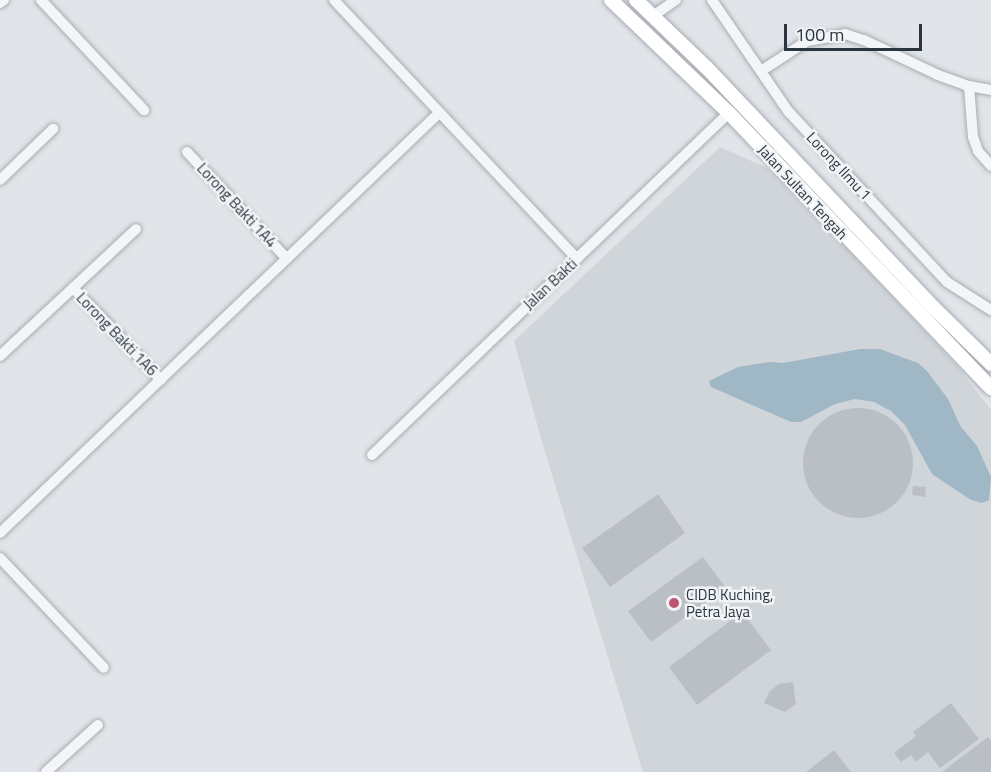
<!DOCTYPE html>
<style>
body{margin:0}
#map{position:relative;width:991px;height:772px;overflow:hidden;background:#e1e5e9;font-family:"Titillium Web",sans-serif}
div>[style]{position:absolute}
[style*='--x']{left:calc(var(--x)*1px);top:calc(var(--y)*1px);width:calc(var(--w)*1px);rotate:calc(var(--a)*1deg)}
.built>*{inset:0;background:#d0d5da}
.water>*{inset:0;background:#a0b7c5}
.building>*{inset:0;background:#b9bfc5}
.round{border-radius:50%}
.roads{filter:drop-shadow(0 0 2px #a7adb3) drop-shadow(0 0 2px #a7adb3)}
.minor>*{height:10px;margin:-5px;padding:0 5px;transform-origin:5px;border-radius:5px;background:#f4f5f7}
.major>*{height:14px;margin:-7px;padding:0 7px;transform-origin:7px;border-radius:7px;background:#fff}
.dots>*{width:16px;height:16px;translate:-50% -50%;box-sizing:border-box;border:3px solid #f1f4f6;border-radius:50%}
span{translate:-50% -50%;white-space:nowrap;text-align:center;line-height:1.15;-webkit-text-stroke:5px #f1f4f6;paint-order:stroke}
.street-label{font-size:15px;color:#2b353f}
.poi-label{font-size:15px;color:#2b353f}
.left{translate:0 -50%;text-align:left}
.scale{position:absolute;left:784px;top:24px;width:138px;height:27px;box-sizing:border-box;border:3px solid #2b353f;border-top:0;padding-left:8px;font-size:18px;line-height:21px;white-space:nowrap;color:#2b353f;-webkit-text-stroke:4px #f1f4f6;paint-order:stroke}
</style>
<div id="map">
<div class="built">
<div style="clip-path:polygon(720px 147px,772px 170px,957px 366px,991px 410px,991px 772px,643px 772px,542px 442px,514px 341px)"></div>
</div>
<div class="water">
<div style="clip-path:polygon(860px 349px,880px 349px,896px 355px,918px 363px,927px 371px,948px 399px,961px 427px,977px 446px,991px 477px,989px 500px,982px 503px,971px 500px,932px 474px,905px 425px,891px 411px,874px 402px,855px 399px,835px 404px,801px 422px,791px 422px,711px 387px,709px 381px,738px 367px,769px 362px,783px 363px)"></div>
</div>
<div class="building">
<div class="round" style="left:803px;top:408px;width:110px;height:110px"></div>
<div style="clip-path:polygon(913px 486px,926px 487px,925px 497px,912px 495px)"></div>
<div style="clip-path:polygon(658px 494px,685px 533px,610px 587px,582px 548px)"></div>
<div style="clip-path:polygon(703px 557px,726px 588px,651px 642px,628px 611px)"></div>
<div style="clip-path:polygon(742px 612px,771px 650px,697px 705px,669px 667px)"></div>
<div style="clip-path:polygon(793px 682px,796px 704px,785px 712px,764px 703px,770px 691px,779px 684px)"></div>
<div style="clip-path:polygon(951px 703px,979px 739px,940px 768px,928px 752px,916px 762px,911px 755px,901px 762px,894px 753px,916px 736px,913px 732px)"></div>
<div style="clip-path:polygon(988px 737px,991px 741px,991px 772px,942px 772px)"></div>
<div style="clip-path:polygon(834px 750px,851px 772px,806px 772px,828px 755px)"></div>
</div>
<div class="roads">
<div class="minor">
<div style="--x:41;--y:0;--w:151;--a:46.9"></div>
<div style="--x:334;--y:0;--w:355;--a:46.8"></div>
<div style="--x:712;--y:0;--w:135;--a:55.6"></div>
<div style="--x:788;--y:111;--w:233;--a:47.1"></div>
<div style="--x:947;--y:282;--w:52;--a:32.5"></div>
<div style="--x:0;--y:3;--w:5;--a:-37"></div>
<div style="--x:653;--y:16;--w:28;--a:-35"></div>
<div style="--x:761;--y:71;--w:55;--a:-33.1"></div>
<div style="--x:807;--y:41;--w:39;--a:-10"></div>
<div style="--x:845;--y:34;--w:20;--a:18"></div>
<div style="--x:864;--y:40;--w:82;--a:25.3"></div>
<div style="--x:938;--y:75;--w:33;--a:20"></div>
<div style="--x:969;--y:86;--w:22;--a:10"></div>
<div style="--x:969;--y:86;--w:51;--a:85.5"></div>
<div style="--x:973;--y:137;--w:15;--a:70"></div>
<div style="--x:978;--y:151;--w:20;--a:49"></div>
<div style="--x:187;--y:152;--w:146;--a:46.9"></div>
<div style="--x:0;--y:180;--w:74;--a:-43.9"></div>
<div style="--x:73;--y:288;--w:127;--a:46.3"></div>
<div style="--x:0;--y:356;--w:186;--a:-43"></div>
<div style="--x:372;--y:455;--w:494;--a:-43.8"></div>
<div style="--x:0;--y:533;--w:608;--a:-43.73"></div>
<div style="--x:0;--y:558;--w:151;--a:46.6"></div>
<div style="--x:46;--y:772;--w:70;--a:-42.1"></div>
</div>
<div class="major">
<div style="--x:611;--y:0;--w:163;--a:43.8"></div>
<div style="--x:729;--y:113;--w:380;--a:46.4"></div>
<div style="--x:636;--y:0;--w:98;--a:43.8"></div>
<div style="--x:707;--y:68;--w:330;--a:46.6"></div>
<div style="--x:934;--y:308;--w:80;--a:44.5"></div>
</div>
</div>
<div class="dots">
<div style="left:674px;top:603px;background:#c15372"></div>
</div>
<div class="street-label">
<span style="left:839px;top:166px;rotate:47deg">Lorong Ilmu 1</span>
<span style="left:803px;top:192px;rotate:47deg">Jalan Sultan Tengah</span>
<span style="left:237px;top:205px;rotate:47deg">Lorong Bakti 1A4</span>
<span style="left:550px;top:284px;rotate:-43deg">Jalan Bakti</span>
<span style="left:117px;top:334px;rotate:46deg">Lorong Bakti 1A6</span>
</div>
<div class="poi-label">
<span class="left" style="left:686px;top:603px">CIDB Kuching,<br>Petra Jaya</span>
</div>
<div class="scale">100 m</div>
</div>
